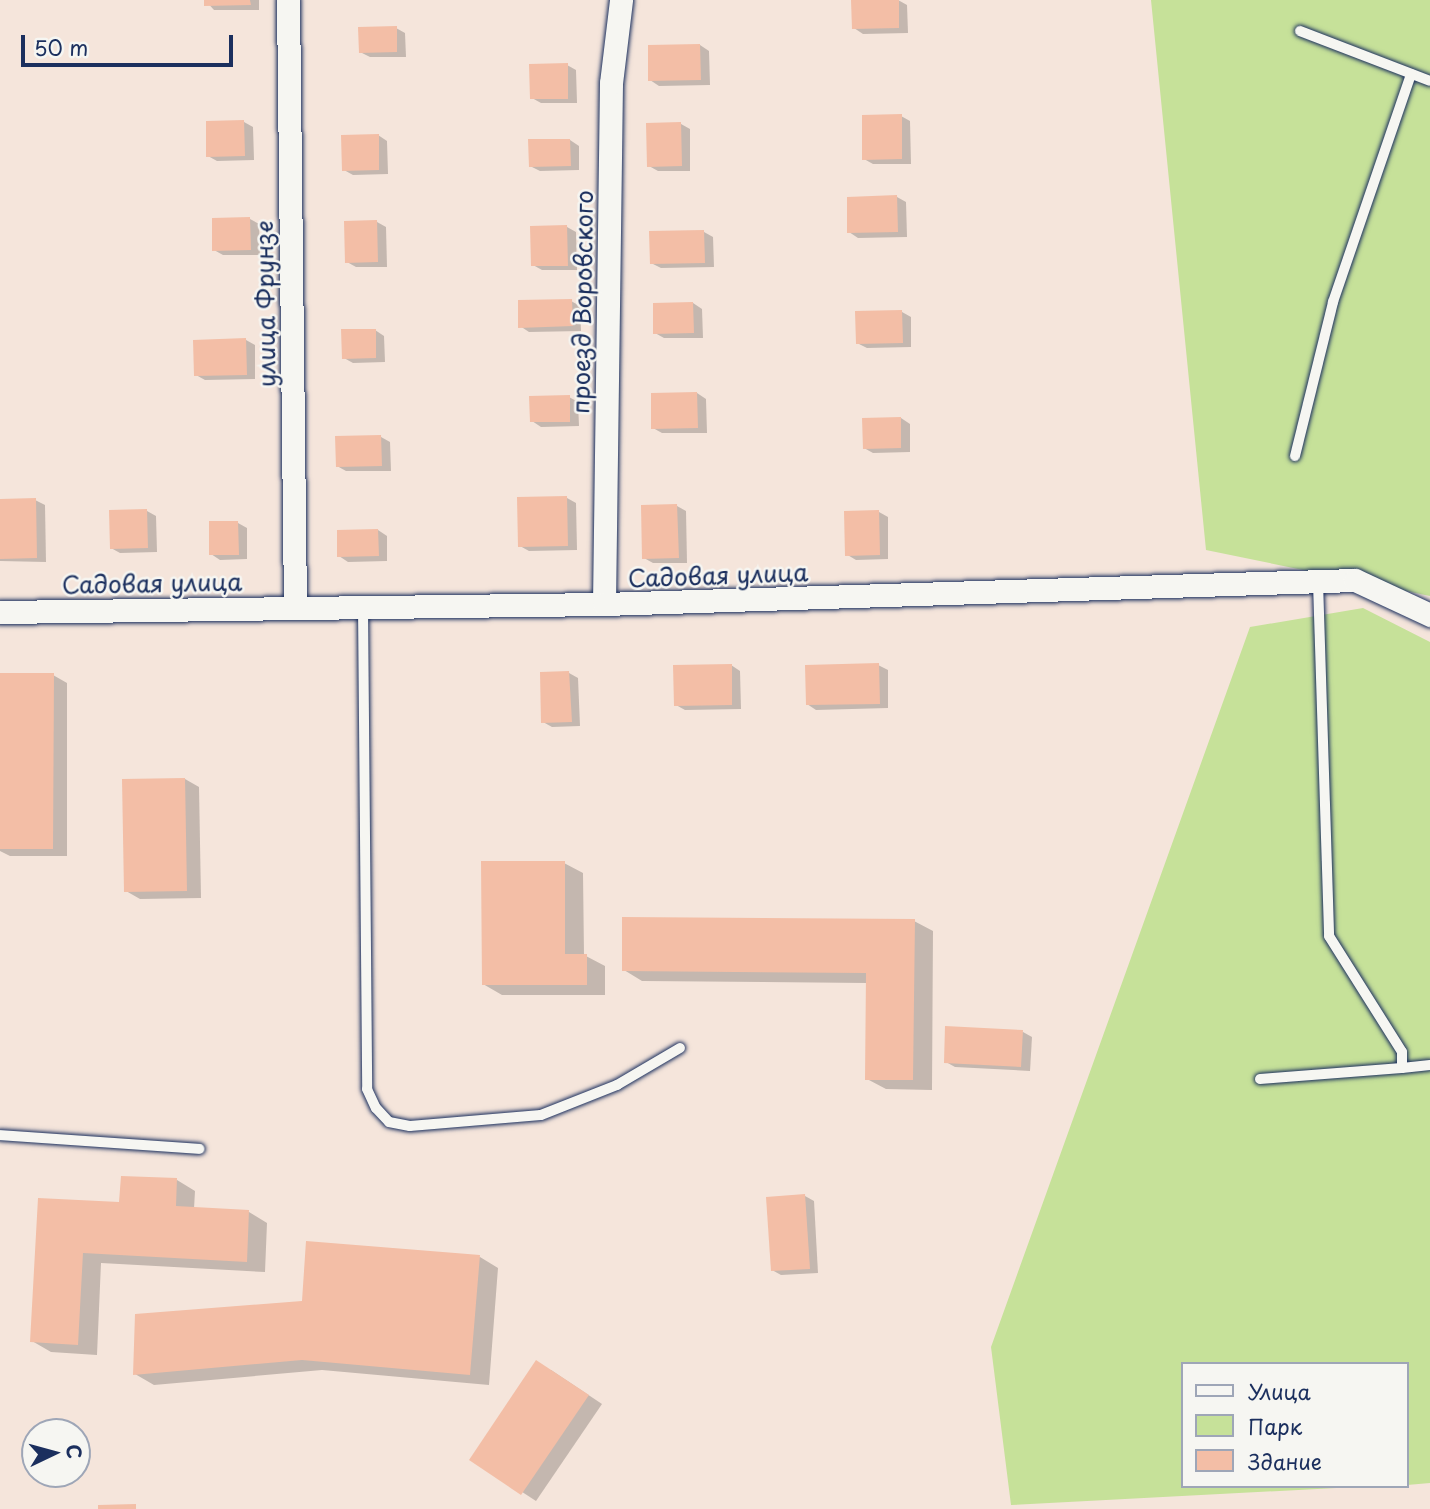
<!DOCTYPE html>
<meta charset="utf-8">
<style>
body{margin:0}
#map{position:relative;width:1430px;height:1509px;overflow:hidden;background:#f5e5db;font-family:"Playpen Sans",sans-serif}
div>[style]{position:absolute}
[style*='--x']{left:calc(var(--x)*1px);top:calc(var(--y)*1px);width:calc(var(--w)*1px);rotate:calc(var(--a)*1deg)}
.green>*{inset:0;background:#c6e199}
.shadow>*{inset:0;background:#0003}
.building>*{inset:0;background:#f3bea6}
.roads{filter:drop-shadow(0 0 2px #1b2f5e) drop-shadow(0 0 2px #1b2f5e)}
.lane>*{height:10px;margin:-5px;padding:0 5px;transform-origin:5px;border-radius:5px;background:#f6f6f2}
.street>*{height:23px;margin:-11.5px;padding:0 11.5px;transform-origin:11.5px;border-radius:11.5px;background:#f6f6f2}
span{translate:-50% -50%;white-space:nowrap;text-align:center;line-height:1.15;-webkit-text-stroke:5px #f6f6f2;paint-order:stroke}
.street-label{font-size:24px;color:#1b2f5e}
.legend{position:absolute;left:1181px;top:1362px;width:228px;height:126px;box-sizing:border-box;background:#f6f6f2;border:2px solid #9ea6b7;margin:0;padding:9px 12px;list-style:none;font-size:21px;color:#1b2f5e}
.legend li{display:flex;align-items:center;gap:14px;height:35px}
.legend b{width:35px;border:2px solid #9ea6b7}
.north{position:absolute;left:21px;top:1418px;width:70px;height:70px;box-sizing:border-box;background:#f6f6f2;border:2px solid #9ea6b7;border-radius:50%;rotate:85deg;font-size:19px;font-weight:700;line-height:28px;text-align:center;color:#1b2f5e}
.north::after{content:'';display:block;margin:auto;width:24px;height:32px;background:#1b2f5e;clip-path:polygon(50% 0,100% 100%,50% 72%,0 100%)}
.scale{position:absolute;left:21px;top:35px;width:212px;height:32px;box-sizing:border-box;border:4px solid #1b2f5e;border-top:0;padding-left:9px;font-size:21px;line-height:24px;white-space:nowrap;color:#1b2f5e;-webkit-text-stroke:5px #f6f6f2;paint-order:stroke}
</style>
<div id="map">
<div class="green">
<div style="clip-path:polygon(1151px 0,1430px 0,1430px 596px,1206px 550px)"></div>
<div style="clip-path:polygon(1363px 608px,1430px 642px,1430px 1483px,1407px 1485px,1407px 1364px,1183px 1364px,1183px 1486px,1374px 1486px,1011px 1505px,991px 1347px,1250px 627px)"></div>
</div>
<div class="shadow">
<div style="clip-path:polygon(205px 0,259px 0,259px 10px,214px 10px)"></div>
<div style="clip-path:polygon(898px 0,907px 5px,908px 33px,863px 34px,854px 28px)"></div>
<div style="clip-path:polygon(396px 28px,405px 33px,406px 57px,370px 57px,360px 52px)"></div>
<div style="clip-path:polygon(700px 45px,709px 51px,710px 85px,659px 86px,650px 80px)"></div>
<div style="clip-path:polygon(567px 65px,576px 70px,577px 103px,541px 103px,532px 98px)"></div>
<div style="clip-path:polygon(901px 116px,910px 121px,911px 164px,873px 164px,864px 159px)"></div>
<div style="clip-path:polygon(244px 122px,253px 127px,254px 160px,217px 161px,208px 156px)"></div>
<div style="clip-path:polygon(681px 124px,690px 129px,690px 171px,658px 171px,649px 166px)"></div>
<div style="clip-path:polygon(378px 135px,387px 141px,388px 174px,353px 175px,344px 170px)"></div>
<div style="clip-path:polygon(570px 140px,579px 146px,579px 170px,540px 171px,530px 166px)"></div>
<div style="clip-path:polygon(897px 197px,906px 202px,907px 237px,858px 238px,849px 232px)"></div>
<div style="clip-path:polygon(250px 219px,259px 224px,260px 255px,223px 255px,214px 250px)"></div>
<div style="clip-path:polygon(377px 222px,386px 227px,387px 267px,356px 267px,347px 262px)"></div>
<div style="clip-path:polygon(567px 227px,576px 232px,577px 270px,542px 270px,533px 265px)"></div>
<div style="clip-path:polygon(704px 232px,713px 237px,714px 267px,661px 268px,651px 263px)"></div>
<div style="clip-path:polygon(571px 301px,580px 306px,581px 331px,529px 332px,520px 326px)"></div>
<div style="clip-path:polygon(693px 303px,702px 309px,703px 338px,664px 338px,655px 333px)"></div>
<div style="clip-path:polygon(902px 312px,911px 317px,911px 347px,867px 348px,857px 343px)"></div>
<div style="clip-path:polygon(375px 330px,384px 336px,385px 362px,353px 363px,344px 358px)"></div>
<div style="clip-path:polygon(246px 340px,255px 345px,255px 379px,205px 380px,196px 375px)"></div>
<div style="clip-path:polygon(697px 393px,706px 399px,707px 433px,662px 433px,653px 428px)"></div>
<div style="clip-path:polygon(569px 397px,578px 402px,579px 426px,541px 427px,532px 421px)"></div>
<div style="clip-path:polygon(901px 418px,910px 424px,910px 452px,873px 453px,864px 448px)"></div>
<div style="clip-path:polygon(381px 437px,390px 442px,391px 471px,346px 471px,337px 466px)"></div>
<div style="clip-path:polygon(567px 498px,576px 503px,577px 550px,529px 551px,520px 546px)"></div>
<div style="clip-path:polygon(0 500px,35px 500px,45px 505px,46px 562px,0 561px)"></div>
<div style="clip-path:polygon(677px 506px,686px 511px,687px 563px,653px 563px,644px 558px)"></div>
<div style="clip-path:polygon(147px 511px,156px 516px,157px 552px,120px 553px,111px 548px)"></div>
<div style="clip-path:polygon(879px 512px,888px 517px,888px 559px,856px 560px,846px 554px)"></div>
<div style="clip-path:polygon(238px 523px,247px 528px,247px 559px,220px 560px,211px 554px)"></div>
<div style="clip-path:polygon(378px 530px,387px 536px,387px 561px,348px 562px,339px 556px)"></div>
<div style="clip-path:polygon(731px 665px,740px 671px,741px 709px,685px 710px,676px 705px)"></div>
<div style="clip-path:polygon(878px 665px,888px 670px,888px 708px,816px 710px,807px 704px)"></div>
<div style="clip-path:polygon(569px 673px,578px 678px,580px 726px,552px 727px,543px 722px)"></div>
<div style="clip-path:polygon(0 675px,53px 675px,67px 683px,67px 856px,10px 856px,0 851px)"></div>
<div style="clip-path:polygon(185px 779px,199px 787px,201px 898px,140px 899px,126px 891px)"></div>
<div style="clip-path:polygon(564px 863px,583px 873px,584px 955px,605px 966px,605px 995px,502px 995px,483px 984px)"></div>
<div style="clip-path:polygon(914px 921px,933px 931px,932px 1090px,886px 1089px,867px 1079px,867px 983px,642px 981px,624px 970px)"></div>
<div style="clip-path:polygon(1023px 1032px,1032px 1037px,1030px 1071px,955px 1067px,946px 1062px)"></div>
<div style="clip-path:polygon(177px 1180px,195px 1191px,194px 1209px,249px 1212px,267px 1223px,265px 1272px,101px 1263px,97px 1355px,51px 1352px,32px 1341px,39px 1200px,121px 1204px)"></div>
<div style="clip-path:polygon(805px 1196px,814px 1201px,818px 1273px,781px 1275px,772px 1270px)"></div>
<div style="clip-path:polygon(480px 1257px,498px 1268px,489px 1385px,322px 1370px,154px 1385px,135px 1374px)"></div>
<div style="clip-path:polygon(551px 1370px,602px 1404px,536px 1501px,472px 1459px)"></div>
</div>
<div class="building">
<div style="clip-path:polygon(204px 0,250px 0,251px 5px,204px 6px)"></div>
<div style="clip-path:polygon(851px 0,899px 0,899px 28px,852px 29px)"></div>
<div style="clip-path:polygon(397px 26px,397px 52px,359px 53px,358px 27px)"></div>
<div style="clip-path:polygon(700px 44px,701px 80px,648px 81px,648px 45px)"></div>
<div style="clip-path:polygon(568px 63px,568px 99px,530px 99px,529px 64px)"></div>
<div style="clip-path:polygon(902px 114px,902px 159px,862px 160px,862px 115px)"></div>
<div style="clip-path:polygon(244px 120px,245px 156px,206px 157px,206px 121px)"></div>
<div style="clip-path:polygon(681px 122px,682px 166px,647px 167px,646px 123px)"></div>
<div style="clip-path:polygon(379px 134px,379px 170px,342px 171px,341px 135px)"></div>
<div style="clip-path:polygon(528px 139px,570px 139px,571px 166px,529px 167px)"></div>
<div style="clip-path:polygon(897px 195px,898px 232px,847px 233px,847px 197px)"></div>
<div style="clip-path:polygon(250px 217px,251px 250px,212px 251px,212px 218px)"></div>
<div style="clip-path:polygon(377px 220px,378px 262px,345px 263px,344px 221px)"></div>
<div style="clip-path:polygon(567px 225px,568px 266px,531px 266px,530px 226px)"></div>
<div style="clip-path:polygon(704px 230px,705px 263px,650px 264px,649px 231px)"></div>
<div style="clip-path:polygon(572px 299px,573px 326px,518px 328px,518px 300px)"></div>
<div style="clip-path:polygon(693px 302px,694px 333px,653px 334px,653px 303px)"></div>
<div style="clip-path:polygon(902px 310px,903px 343px,856px 344px,855px 311px)"></div>
<div style="clip-path:polygon(341px 329px,376px 329px,376px 358px,342px 359px)"></div>
<div style="clip-path:polygon(246px 338px,247px 375px,194px 376px,193px 340px)"></div>
<div style="clip-path:polygon(697px 392px,698px 428px,651px 429px,651px 393px)"></div>
<div style="clip-path:polygon(570px 395px,570px 422px,530px 422px,529px 396px)"></div>
<div style="clip-path:polygon(901px 417px,901px 448px,863px 449px,862px 418px)"></div>
<div style="clip-path:polygon(381px 435px,382px 466px,336px 467px,335px 436px)"></div>
<div style="clip-path:polygon(567px 496px,568px 546px,518px 547px,517px 497px)"></div>
<div style="clip-path:polygon(36px 498px,37px 558px,0 559px,0 499px)"></div>
<div style="clip-path:polygon(677px 504px,679px 558px,642px 559px,641px 505px)"></div>
<div style="clip-path:polygon(147px 509px,148px 548px,110px 549px,109px 510px)"></div>
<div style="clip-path:polygon(879px 510px,880px 555px,845px 556px,844px 511px)"></div>
<div style="clip-path:polygon(209px 521px,238px 521px,239px 555px,209px 555px)"></div>
<div style="clip-path:polygon(378px 529px,379px 556px,337px 557px,337px 530px)"></div>
<div style="clip-path:polygon(879px 663px,880px 704px,806px 705px,805px 665px)"></div>
<div style="clip-path:polygon(732px 664px,732px 705px,674px 706px,673px 665px)"></div>
<div style="clip-path:polygon(569px 671px,572px 722px,541px 723px,540px 672px)"></div>
<div style="clip-path:polygon(0 673px,54px 673px,53px 849px,0 849px)"></div>
<div style="clip-path:polygon(185px 778px,187px 891px,124px 892px,122px 779px)"></div>
<div style="clip-path:polygon(481px 861px,565px 861px,565px 954px,587px 954px,587px 985px,482px 985px)"></div>
<div style="clip-path:polygon(622px 917px,915px 919px,913px 1080px,865px 1080px,866px 973px,622px 971px)"></div>
<div style="clip-path:polygon(945px 1026px,1023px 1030px,1021px 1067px,944px 1063px)"></div>
<div style="clip-path:polygon(121px 1176px,177px 1178px,176px 1206px,249px 1210px,247px 1262px,83px 1253px,78px 1345px,30px 1342px,38px 1198px,119px 1202px)"></div>
<div style="clip-path:polygon(805px 1194px,810px 1269px,771px 1271px,766px 1197px)"></div>
<div style="clip-path:polygon(306px 1241px,480px 1255px,470px 1375px,302px 1360px,133px 1375px,135px 1314px,302px 1301px)"></div>
<div style="clip-path:polygon(536px 1360px,589px 1395px,521px 1495px,469px 1460px)"></div>
<div style="clip-path:polygon(136px 1504px,136px 1509px,98px 1509px,98px 1505px)"></div>
</div>
<div class="roads">
<div class="lane">
<div style="--x:1300;--y:31;--w:139;--a:21"></div>
<div style="--x:1295;--y:456;--w:159;--a:-76.1"></div>
<div style="--x:1333;--y:302;--w:241;--a:-71.1"></div>
<div style="--x:1318;--y:582;--w:354;--a:88.2"></div>
<div style="--x:1329;--y:936;--w:137;--a:57.8"></div>
<div style="--x:1402;--y:1052;--w:16;--a:90"></div>
<div style="--x:1402;--y:1068;--w:28;--a:-6"></div>
<div style="--x:363;--y:606;--w:483;--a:89.5"></div>
<div style="--x:367;--y:1089;--w:21;--a:65"></div>
<div style="--x:376;--y:1108;--w:19;--a:47"></div>
<div style="--x:389;--y:1122;--w:21;--a:11"></div>
<div style="--x:410;--y:1126;--w:131;--a:-4.8"></div>
<div style="--x:541;--y:1115;--w:82;--a:-21.5"></div>
<div style="--x:617;--y:1085;--w:73;--a:-30.4"></div>
<div style="--x:1260;--y:1079;--w:142;--a:-4.4"></div>
<div style="--x:0;--y:1135;--w:200;--a:4"></div>
</div>
<div class="street">
<div style="--x:288;--y:0;--w:607;--a:89.34"></div>
<div style="--x:604;--y:604;--w:521;--a:-89.23"></div>
<div style="--x:611;--y:83;--w:84;--a:-83.1"></div>
<div style="--x:0;--y:612;--w:604;--a:-0.76"></div>
<div style="--x:604;--y:604;--w:751;--a:-1.83"></div>
<div style="--x:1355;--y:580;--w:83;--a:25"></div>
</div>
</div>
<div class="street-label">
<span style="left:582px;top:302px;rotate:-89deg">проезд Воровского</span>
<span style="left:265px;top:304px;rotate:-91deg">улица Фрунзе</span>
<span style="left:718px;top:575px;rotate:-2deg">Садовая улица</span>
<span style="left:152px;top:583px;rotate:-1deg">Садовая улица</span>
</div>
<ul class="legend">
<li><b style="height:9px;background:#f6f6f2"></b>Улица</li>
<li><b style="height:19px;background:#c6e199"></b>Парк</li>
<li><b style="height:19px;background:#f3bea6"></b>Здание</li>
</ul>
<div class="north">С</div>
<div class="scale">50 m</div>
</div>
